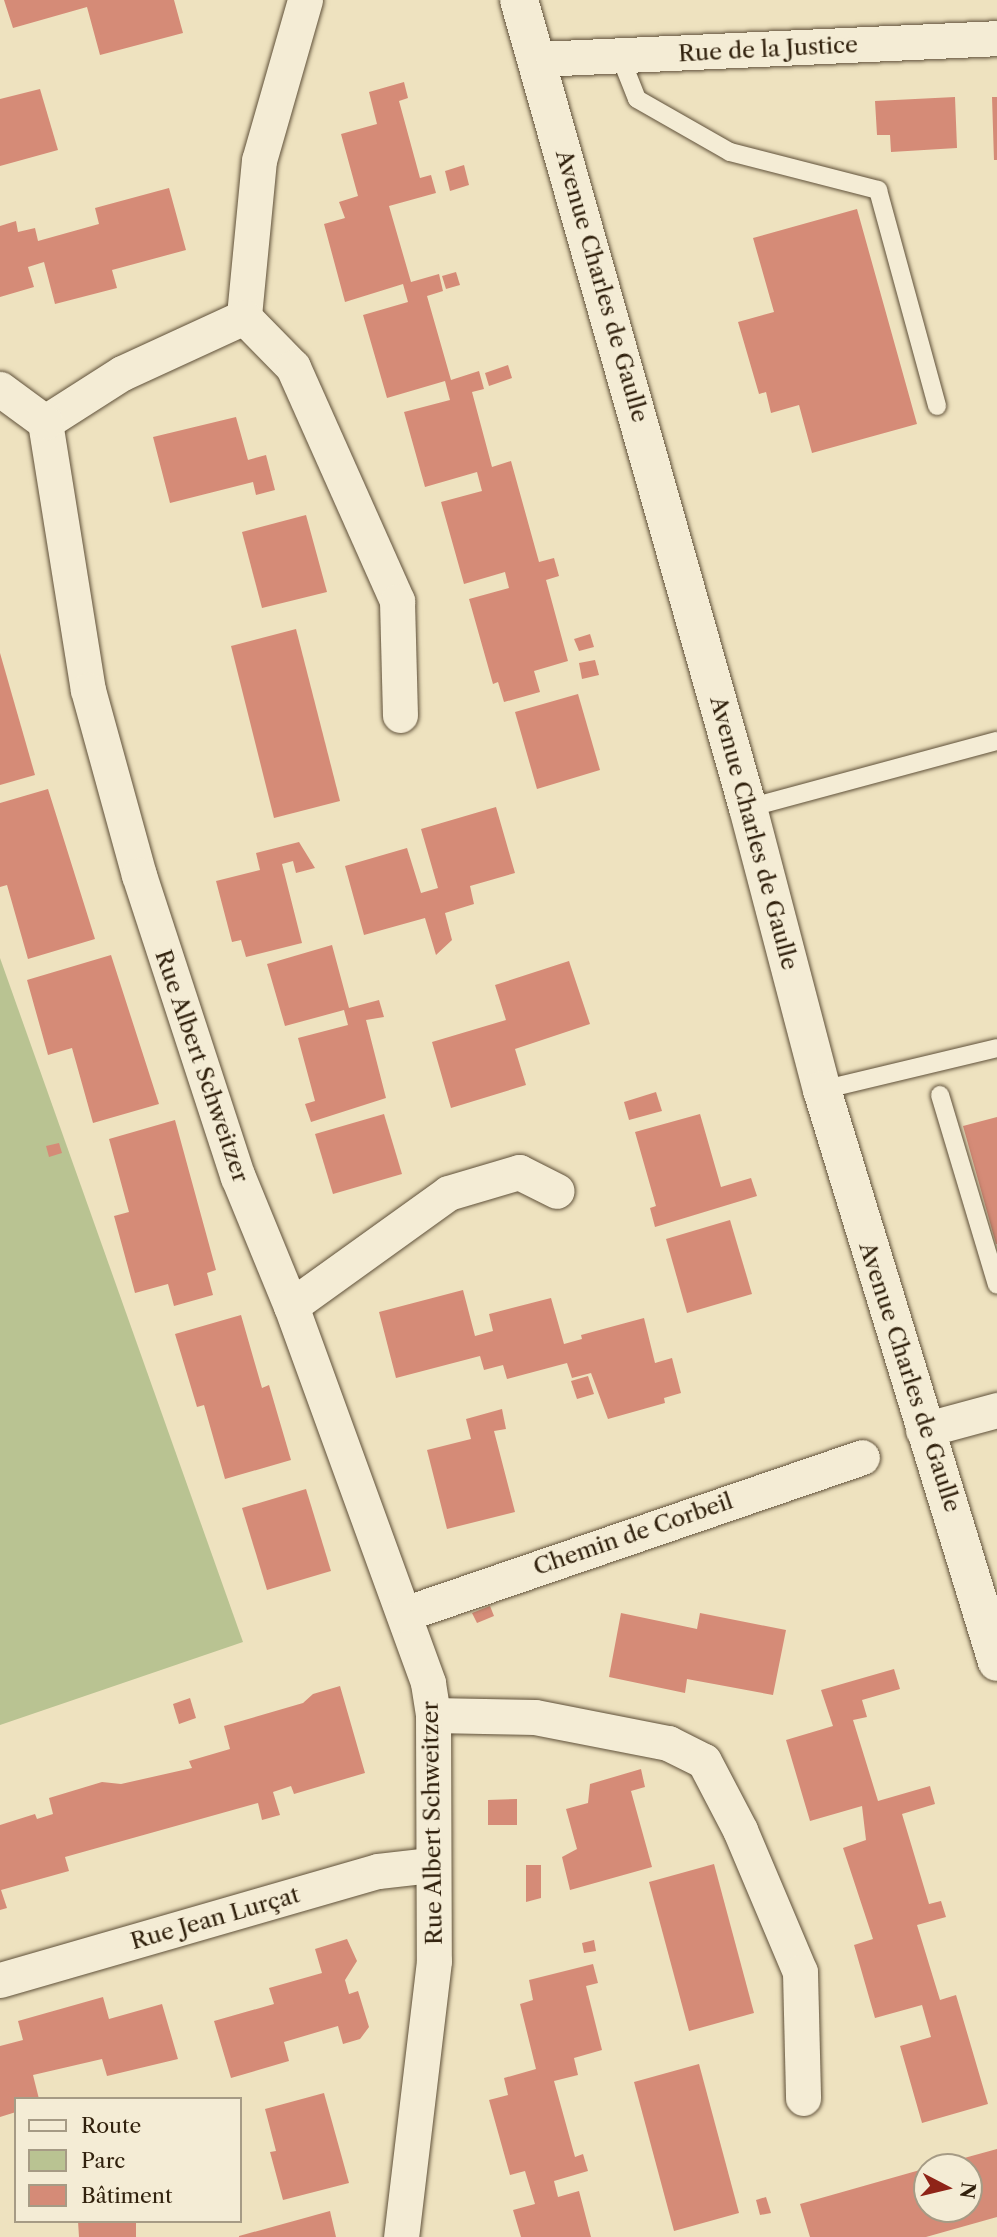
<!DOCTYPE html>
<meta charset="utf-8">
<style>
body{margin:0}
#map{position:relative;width:997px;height:2237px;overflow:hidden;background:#eee2bf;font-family:"Libre Caslon Text",serif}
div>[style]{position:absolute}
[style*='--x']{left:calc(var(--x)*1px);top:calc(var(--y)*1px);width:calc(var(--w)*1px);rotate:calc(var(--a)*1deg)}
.green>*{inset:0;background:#b9c392}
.building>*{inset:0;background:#d58b77}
.roads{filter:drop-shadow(0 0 2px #60513a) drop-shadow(0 0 2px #60513a)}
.lane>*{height:18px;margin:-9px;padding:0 9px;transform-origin:9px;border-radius:9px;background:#f4ecd5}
.street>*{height:35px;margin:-17.5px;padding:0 17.5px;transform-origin:17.5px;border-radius:17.5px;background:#f4ecd5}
.secondary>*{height:38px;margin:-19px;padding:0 19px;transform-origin:19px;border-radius:19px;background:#f4ecd5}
span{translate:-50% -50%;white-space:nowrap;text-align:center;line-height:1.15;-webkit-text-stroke:5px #f4ecd5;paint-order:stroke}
.street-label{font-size:23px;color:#31210d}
.legend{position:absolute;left:14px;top:2097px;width:228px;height:126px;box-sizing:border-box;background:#f4ecd5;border:2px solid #a69b85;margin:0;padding:9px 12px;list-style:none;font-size:21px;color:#31210d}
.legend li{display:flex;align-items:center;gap:14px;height:35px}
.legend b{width:35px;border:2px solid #a69b85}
.north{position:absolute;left:913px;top:2153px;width:70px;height:70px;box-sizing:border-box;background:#f4ecd5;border:2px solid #a69b85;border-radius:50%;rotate:97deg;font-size:19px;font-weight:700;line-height:28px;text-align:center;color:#31210d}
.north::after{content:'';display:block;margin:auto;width:24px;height:32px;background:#8f2418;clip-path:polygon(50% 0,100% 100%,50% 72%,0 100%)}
</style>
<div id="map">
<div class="green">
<div style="clip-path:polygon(0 958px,243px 1642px,0 1725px)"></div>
</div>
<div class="building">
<div style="clip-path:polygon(4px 0,174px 0,183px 33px,100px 55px,87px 7px,13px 28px)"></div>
<div style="clip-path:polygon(404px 82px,408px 98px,399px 101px,420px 178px,431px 175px,436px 193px,389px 206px,411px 282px,439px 274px,443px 291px,427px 296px,451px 380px,479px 371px,484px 389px,472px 392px,492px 467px,511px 461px,539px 562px,554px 558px,559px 576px,546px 580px,568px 661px,534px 671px,540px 692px,504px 702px,498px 682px,493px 684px,469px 599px,509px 588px,505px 572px,464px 584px,441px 502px,482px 491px,477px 472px,425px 487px,404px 412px,450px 400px,445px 381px,387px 398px,363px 315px,408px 302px,403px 284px,345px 302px,324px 224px,345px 218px,339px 202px,358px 196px,341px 134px,377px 124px,369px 92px)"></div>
<div style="clip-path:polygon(40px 89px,58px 150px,0 166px,0 99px)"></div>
<div style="clip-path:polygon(955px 97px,957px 148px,891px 152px,890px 135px,877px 135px,875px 101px)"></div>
<div style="clip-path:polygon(992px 97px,997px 97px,997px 160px,994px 160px)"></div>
<div style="clip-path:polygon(464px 165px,469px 185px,450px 191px,445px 171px)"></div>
<div style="clip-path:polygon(169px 188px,186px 250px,112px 270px,117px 288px,55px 304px,44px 262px,28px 267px,34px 287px,0 297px,0 226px,16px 221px,18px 232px,35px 228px,38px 241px,99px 224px,95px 208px)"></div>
<div style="clip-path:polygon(857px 209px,917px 424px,812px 453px,799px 405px,771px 413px,766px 392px,759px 394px,738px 322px,774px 312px,753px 238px)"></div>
<div style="clip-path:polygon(456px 272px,460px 285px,446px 289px,442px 276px)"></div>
<div style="clip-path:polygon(508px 365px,512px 378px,489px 386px,485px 373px)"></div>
<div style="clip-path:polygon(236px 417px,248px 460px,266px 455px,275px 490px,256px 495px,253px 482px,170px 503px,153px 437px)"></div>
<div style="clip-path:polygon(306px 515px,327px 592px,262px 608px,242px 532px)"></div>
<div style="clip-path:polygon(296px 629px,340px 801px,274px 818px,231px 646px)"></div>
<div style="clip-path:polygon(590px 634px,594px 647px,579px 651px,574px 639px)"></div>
<div style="clip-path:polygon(0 653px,35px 775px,0 785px)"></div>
<div style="clip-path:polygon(595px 660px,599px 675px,582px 679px,579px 663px)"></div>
<div style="clip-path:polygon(578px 694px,600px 770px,537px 789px,515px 712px)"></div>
<div style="clip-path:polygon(48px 789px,95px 939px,28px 959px,7px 885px,0 887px,0 803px)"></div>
<div style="clip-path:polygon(496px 807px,515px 873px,470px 886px,474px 904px,445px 913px,452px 940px,436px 955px,425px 918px,364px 935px,345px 866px,407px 848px,421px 893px,438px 888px,421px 829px)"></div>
<div style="clip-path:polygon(299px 842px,315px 868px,296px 873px,293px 861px,282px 864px,302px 943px,246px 957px,241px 940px,232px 942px,216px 881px,260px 870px,256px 853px)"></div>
<div style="clip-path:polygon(332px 945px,349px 1008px,379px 1000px,384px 1017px,366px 1020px,386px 1098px,311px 1122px,305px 1104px,315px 1101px,298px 1038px,348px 1025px,344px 1010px,285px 1026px,267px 964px)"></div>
<div style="clip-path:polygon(111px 955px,159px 1104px,93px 1123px,72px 1048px,48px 1055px,27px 980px)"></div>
<div style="clip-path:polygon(569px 961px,590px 1024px,515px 1049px,526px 1085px,451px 1108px,432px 1042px,506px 1020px,495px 985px)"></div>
<div style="clip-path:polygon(656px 1092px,662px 1111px,629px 1120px,624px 1102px)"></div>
<div style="clip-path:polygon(384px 1114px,402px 1174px,333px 1194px,315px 1134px)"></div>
<div style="clip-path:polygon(700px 1114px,721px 1187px,751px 1178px,757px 1196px,655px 1227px,650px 1208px,656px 1206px,635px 1132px)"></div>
<div style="clip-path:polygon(997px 1117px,997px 1244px,996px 1244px,963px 1126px)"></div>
<div style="clip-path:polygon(175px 1120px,216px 1270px,207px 1273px,213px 1295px,174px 1306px,168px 1284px,135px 1293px,114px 1216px,129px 1212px,109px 1139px)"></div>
<div style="clip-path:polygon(59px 1143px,62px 1153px,49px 1157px,46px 1146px)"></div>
<div style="clip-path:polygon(730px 1220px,752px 1294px,687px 1313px,666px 1239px)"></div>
<div style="clip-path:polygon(463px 1290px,475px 1336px,493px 1331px,489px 1314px,551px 1298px,564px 1344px,582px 1339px,581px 1335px,644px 1318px,655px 1363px,672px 1358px,681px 1393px,664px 1398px,665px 1403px,608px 1419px,591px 1373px,572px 1378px,567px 1363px,507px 1379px,503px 1365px,484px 1370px,480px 1356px,396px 1378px,379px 1312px)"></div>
<div style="clip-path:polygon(241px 1315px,262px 1388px,269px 1385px,291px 1460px,225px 1479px,204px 1405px,197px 1407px,175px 1334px)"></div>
<div style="clip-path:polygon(588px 1376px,594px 1394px,577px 1399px,571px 1381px)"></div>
<div style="clip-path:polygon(502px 1409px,506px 1429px,494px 1431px,515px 1512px,447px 1529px,427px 1450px,471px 1439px,466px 1419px)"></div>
<div style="clip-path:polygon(306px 1489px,331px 1571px,267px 1590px,242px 1508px)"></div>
<div style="clip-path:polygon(490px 1606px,494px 1616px,477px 1623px,472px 1613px)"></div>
<div style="clip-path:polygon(621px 1613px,697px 1629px,700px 1613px,786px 1630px,773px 1695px,687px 1679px,685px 1693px,609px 1677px)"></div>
<div style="clip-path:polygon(894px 1669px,900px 1689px,862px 1700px,867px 1717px,853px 1720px,878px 1801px,930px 1786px,935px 1804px,902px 1814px,929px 1904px,941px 1901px,946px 1917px,917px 1925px,940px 2000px,956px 1995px,988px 2104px,922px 2123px,900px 2046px,931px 2037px,922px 2005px,875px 2018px,854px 1945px,873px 1939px,843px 1848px,866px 1840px,862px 1806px,810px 1821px,786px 1740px,833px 1726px,821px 1690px)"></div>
<div style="clip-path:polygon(340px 1686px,365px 1773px,294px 1794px,291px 1786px,273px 1792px,280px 1815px,262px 1820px,258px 1803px,65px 1857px,69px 1871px,1px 1890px,7px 1908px,0 1910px,0 1825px,35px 1814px,37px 1819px,53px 1814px,49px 1798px,102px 1782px,121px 1784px,192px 1768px,189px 1761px,230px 1749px,224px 1726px,303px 1703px,313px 1694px)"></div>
<div style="clip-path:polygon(190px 1698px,196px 1718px,179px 1724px,173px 1704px)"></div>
<div style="clip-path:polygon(641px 1769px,645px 1787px,631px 1791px,652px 1867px,570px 1890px,562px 1857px,577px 1849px,566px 1809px,588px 1803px,590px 1784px)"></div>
<div style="clip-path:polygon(517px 1799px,517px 1825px,488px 1825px,488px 1800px)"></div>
<div style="clip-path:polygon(714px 1864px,754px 2013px,689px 2031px,649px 1882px)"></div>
<div style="clip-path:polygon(526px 1865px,541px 1865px,541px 1898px,526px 1902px)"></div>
<div style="clip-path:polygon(347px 1939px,357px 1961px,345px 1980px,349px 1994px,358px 1991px,369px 2027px,360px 2039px,343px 2044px,338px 2026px,284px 2042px,289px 2061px,231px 2078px,214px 2021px,274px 2004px,269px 1988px,322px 1973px,315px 1949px)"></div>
<div style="clip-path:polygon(594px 1940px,596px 1951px,584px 1953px,582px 1943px)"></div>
<div style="clip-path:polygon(593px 1964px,598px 1983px,586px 1986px,602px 2050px,574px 2058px,578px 2075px,554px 2081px,575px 2157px,583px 2154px,588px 2171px,554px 2181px,558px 2197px,579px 2191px,591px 2237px,521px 2237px,513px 2210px,535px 2204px,525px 2171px,510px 2175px,489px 2100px,508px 2095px,504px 2078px,536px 2069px,520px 2004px,533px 2000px,529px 1980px)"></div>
<div style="clip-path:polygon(103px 1997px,109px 2019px,162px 2004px,178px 2059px,107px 2076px,102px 2059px,33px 2075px,39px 2099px,16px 2099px,16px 2112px,0 2117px,0 2046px,23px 2040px,18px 2021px)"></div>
<div style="clip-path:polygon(699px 2064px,739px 2213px,674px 2231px,634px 2082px)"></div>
<div style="clip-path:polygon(324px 2093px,349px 2183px,283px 2200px,270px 2152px,276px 2151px,265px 2109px)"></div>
<div style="clip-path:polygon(997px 2149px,997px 2217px,926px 2237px,810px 2237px,800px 2204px,927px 2168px,927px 2209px,969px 2209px,969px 2167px,935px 2166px)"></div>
<div style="clip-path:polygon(766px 2197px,771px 2213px,760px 2215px,756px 2200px)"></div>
<div style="clip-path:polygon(330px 2211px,336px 2237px,239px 2237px,239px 2236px)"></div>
<div style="clip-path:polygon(78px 2221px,136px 2221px,136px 2237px,79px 2237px)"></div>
</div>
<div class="roads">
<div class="lane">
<div style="--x:620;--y:56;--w:46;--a:68.4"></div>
<div style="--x:637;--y:99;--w:107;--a:29.7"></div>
<div style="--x:730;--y:152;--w:153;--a:14.4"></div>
<div style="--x:878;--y:190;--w:224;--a:74.7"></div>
<div style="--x:748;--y:808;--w:258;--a:-15.1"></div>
<div style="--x:822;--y:1090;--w:180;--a:-13.5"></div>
<div style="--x:940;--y:1095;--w:198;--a:73.3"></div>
</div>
<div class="street">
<div style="--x:305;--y:0;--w:166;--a:106"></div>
<div style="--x:259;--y:160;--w:158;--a:95.5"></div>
<div style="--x:244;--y:317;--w:134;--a:155.3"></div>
<div style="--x:122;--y:373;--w:91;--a:147.5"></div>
<div style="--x:45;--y:422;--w:271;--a:80.9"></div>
<div style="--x:88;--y:690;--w:192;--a:74.6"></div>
<div style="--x:139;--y:875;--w:318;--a:71.9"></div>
<div style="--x:238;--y:1177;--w:139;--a:67.7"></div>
<div style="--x:291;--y:1306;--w:401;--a:70"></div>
<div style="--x:428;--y:1683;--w:32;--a:81"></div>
<div style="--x:433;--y:1715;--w:246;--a:89.8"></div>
<div style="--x:434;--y:1961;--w:278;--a:96.8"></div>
<div style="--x:538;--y:59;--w:459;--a:-2.6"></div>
<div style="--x:244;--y:317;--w:70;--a:45.6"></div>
<div style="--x:293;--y:367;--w:256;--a:66"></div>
<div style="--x:397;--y:601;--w:114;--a:88.5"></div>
<div style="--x:0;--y:389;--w:56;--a:36.3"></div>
<div style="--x:291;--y:1306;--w:193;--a:-35.7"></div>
<div style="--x:448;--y:1193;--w:74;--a:-16.5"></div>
<div style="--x:519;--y:1172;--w:42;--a:26.6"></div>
<div style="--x:923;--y:1430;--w:77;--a:-15.1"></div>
<div style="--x:404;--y:1614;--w:484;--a:-18.9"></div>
<div style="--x:433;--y:1715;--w:102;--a:1.1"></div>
<div style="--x:535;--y:1717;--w:136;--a:11.1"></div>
<div style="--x:668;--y:1743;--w:40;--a:26.6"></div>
<div style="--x:704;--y:1761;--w:78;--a:62.4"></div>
<div style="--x:740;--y:1830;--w:154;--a:67.1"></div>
<div style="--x:800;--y:1972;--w:126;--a:88.6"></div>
<div style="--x:0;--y:1980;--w:393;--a:-16.1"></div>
<div style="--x:378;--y:1871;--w:53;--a:-6.5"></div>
</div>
<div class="secondary">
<div style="--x:519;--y:0;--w:840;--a:74.18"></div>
<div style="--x:748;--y:808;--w:292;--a:75.3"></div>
<div style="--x:822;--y:1090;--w:598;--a:72.99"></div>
</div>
</div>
<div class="street-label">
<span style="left:768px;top:49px;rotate:-3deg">Rue de la Justice</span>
<span style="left:602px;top:286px;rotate:74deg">Avenue Charles de Gaulle</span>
<span style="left:754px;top:833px;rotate:75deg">Avenue Charles de Gaulle</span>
<span style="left:202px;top:1066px;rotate:71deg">Rue Albert Schweitzer</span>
<span style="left:910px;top:1377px;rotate:72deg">Avenue Charles de Gaulle</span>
<span style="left:633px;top:1534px;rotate:-19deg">Chemin de Corbeil</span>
<span style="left:432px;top:1823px;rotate:-91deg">Rue Albert Schweitzer</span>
<span style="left:215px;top:1918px;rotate:-16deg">Rue Jean Lurçat</span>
</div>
<ul class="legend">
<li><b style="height:9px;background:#f4ecd5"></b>Route</li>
<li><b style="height:19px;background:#b9c392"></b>Parc</li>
<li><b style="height:19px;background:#d58b77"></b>Bâtiment</li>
</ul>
<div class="north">N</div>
</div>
